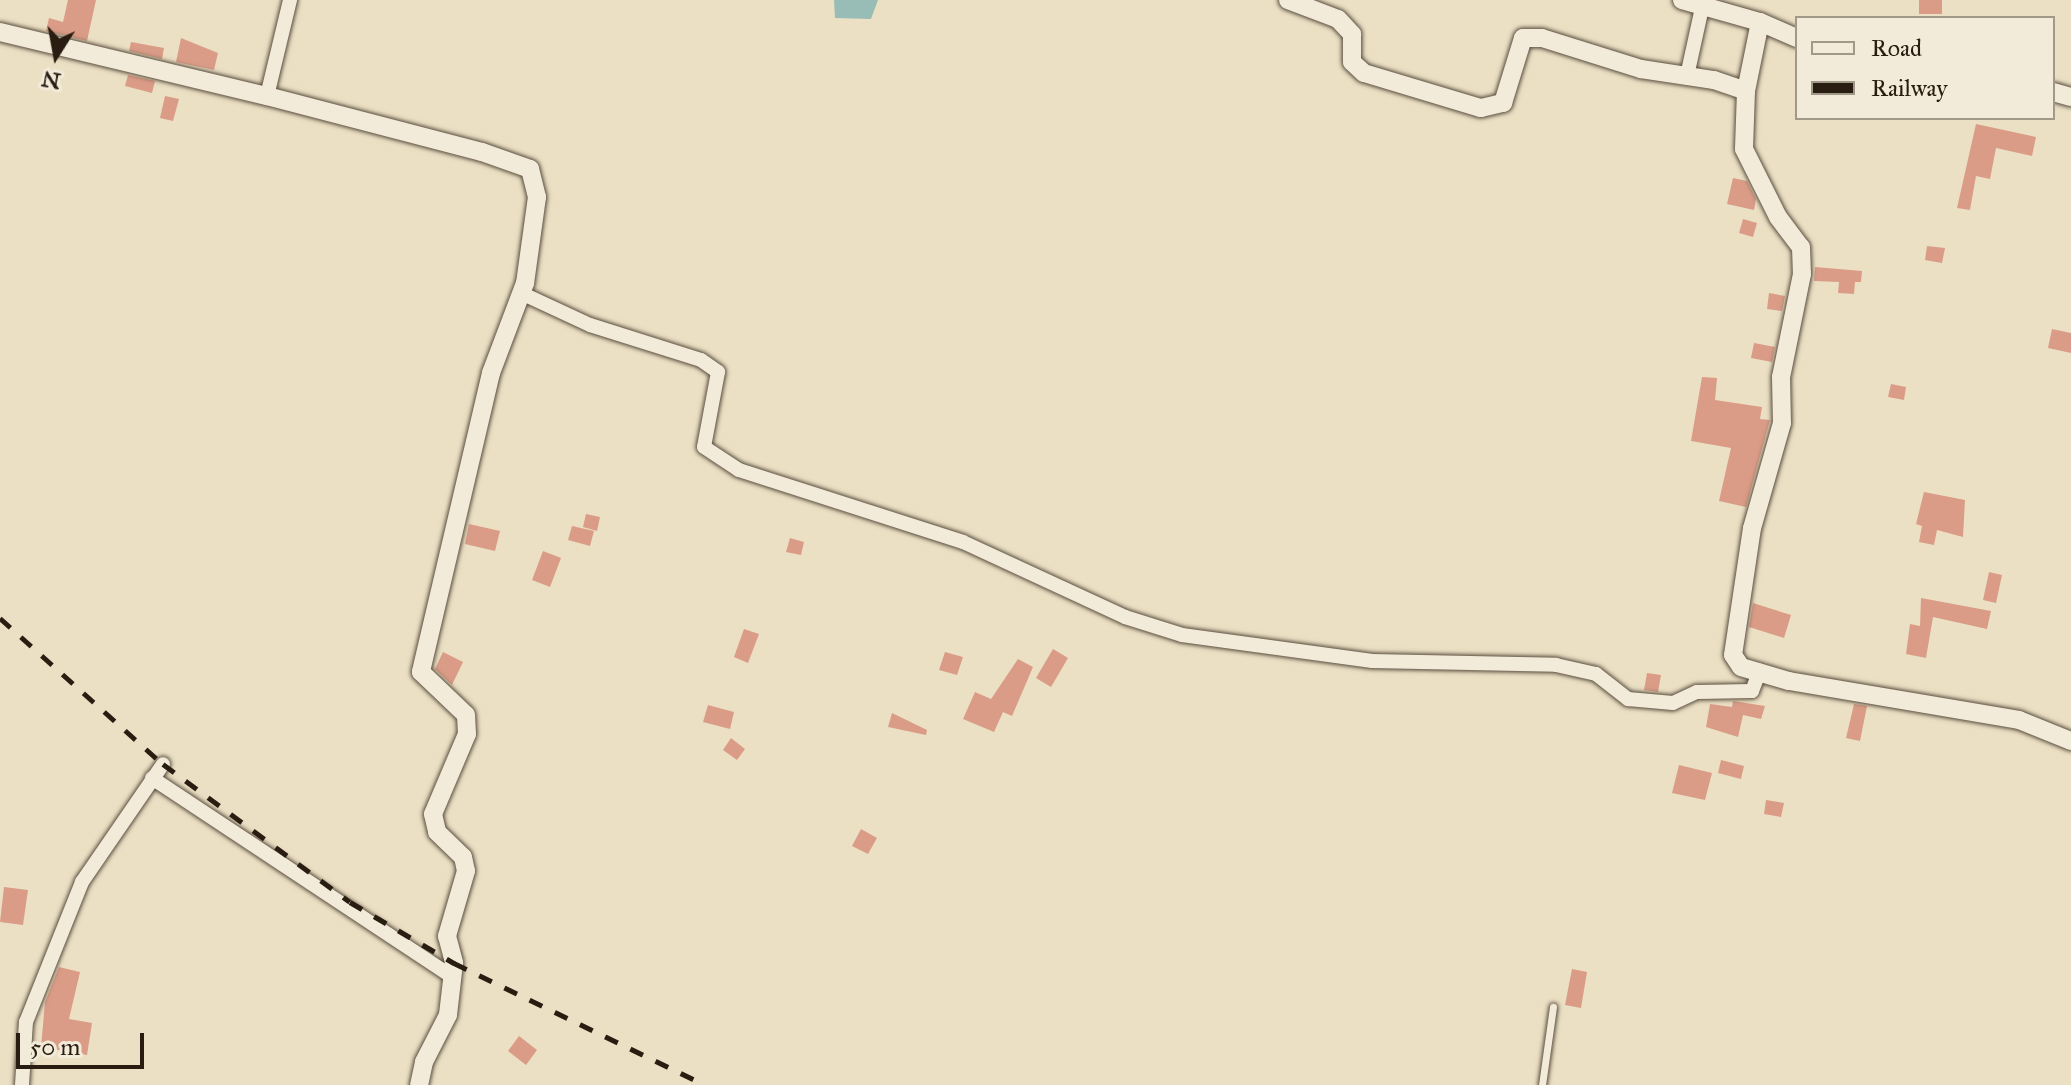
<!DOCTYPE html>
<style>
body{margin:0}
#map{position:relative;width:2071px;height:1085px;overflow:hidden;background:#ebe0c4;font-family:"IM FELL Great Primer",serif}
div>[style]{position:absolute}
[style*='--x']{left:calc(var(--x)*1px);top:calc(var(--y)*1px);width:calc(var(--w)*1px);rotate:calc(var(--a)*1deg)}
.water>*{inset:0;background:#98bdb6}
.building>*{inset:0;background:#da9c87}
.roads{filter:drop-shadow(0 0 2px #5a4d3e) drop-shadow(0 0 2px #5a4d3e)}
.service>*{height:7px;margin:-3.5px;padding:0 3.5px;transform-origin:3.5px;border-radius:3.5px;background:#f2ebd9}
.minor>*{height:14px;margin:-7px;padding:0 7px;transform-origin:7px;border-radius:7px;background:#f2ebd9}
.tertiary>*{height:18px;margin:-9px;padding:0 9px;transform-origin:9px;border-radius:9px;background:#f2ebd9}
.rail>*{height:5px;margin-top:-2.5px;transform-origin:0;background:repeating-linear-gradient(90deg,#291c11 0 14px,transparent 0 28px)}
span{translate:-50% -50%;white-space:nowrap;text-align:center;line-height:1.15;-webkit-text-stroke:6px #f2ebd9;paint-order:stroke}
.legend{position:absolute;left:1795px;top:16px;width:260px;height:104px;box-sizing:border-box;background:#f2ebd9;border:2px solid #a29889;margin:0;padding:10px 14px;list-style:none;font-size:24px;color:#291c11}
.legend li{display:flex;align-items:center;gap:16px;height:40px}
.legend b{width:40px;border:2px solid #a29889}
.north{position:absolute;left:16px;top:16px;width:80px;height:80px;-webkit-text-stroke:6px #f2ebd9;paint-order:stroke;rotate:191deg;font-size:22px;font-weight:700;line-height:32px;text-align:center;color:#291c11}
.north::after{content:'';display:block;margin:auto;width:28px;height:36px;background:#291c11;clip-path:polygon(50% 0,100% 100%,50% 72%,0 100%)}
.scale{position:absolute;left:16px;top:1033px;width:128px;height:36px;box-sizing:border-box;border:4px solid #291c11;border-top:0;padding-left:10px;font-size:24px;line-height:28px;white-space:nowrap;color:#291c11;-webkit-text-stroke:6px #f2ebd9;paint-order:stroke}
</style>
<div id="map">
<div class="water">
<div style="clip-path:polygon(834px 0,878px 0,871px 19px,835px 18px)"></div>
</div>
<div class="building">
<div style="clip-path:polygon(68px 0,96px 0,87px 41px,46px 31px,49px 18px,63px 22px)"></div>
<div style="clip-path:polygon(1919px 0,1942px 0,1942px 14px,1919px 14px)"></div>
<div style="clip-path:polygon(181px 38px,218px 53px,214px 70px,176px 62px)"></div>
<div style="clip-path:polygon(131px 42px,164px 48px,162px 59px,129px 51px)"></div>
<div style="clip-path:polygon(128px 75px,155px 81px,152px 93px,125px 86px)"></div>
<div style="clip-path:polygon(165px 96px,179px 99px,173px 121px,160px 118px)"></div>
<div style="clip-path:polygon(1976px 124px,2036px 137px,2032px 156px,1996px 148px,1990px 179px,1976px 176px,1970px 210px,1957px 208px)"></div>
<div style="clip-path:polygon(1733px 178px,1747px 181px,1756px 199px,1754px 210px,1727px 204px)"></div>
<div style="clip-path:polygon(1743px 219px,1757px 223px,1753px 237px,1739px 233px)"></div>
<div style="clip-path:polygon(1927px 246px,1945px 248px,1942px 263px,1925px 260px)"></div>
<div style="clip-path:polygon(1815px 267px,1862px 271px,1861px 282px,1855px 282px,1854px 294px,1838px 293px,1839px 282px,1814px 281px)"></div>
<div style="clip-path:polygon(1769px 293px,1785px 296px,1782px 311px,1767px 309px)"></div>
<div style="clip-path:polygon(2052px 329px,2071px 333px,2071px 353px,2048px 348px)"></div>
<div style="clip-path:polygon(1754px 343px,1775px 347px,1772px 362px,1751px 358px)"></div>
<div style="clip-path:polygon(1702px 377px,1717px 378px,1715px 400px,1762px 407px,1760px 419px,1770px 420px,1746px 507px,1719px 501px,1731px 448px,1691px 441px)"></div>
<div style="clip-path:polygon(1891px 384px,1906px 387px,1904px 400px,1888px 397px)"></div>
<div style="clip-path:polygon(1924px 492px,1965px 500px,1963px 537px,1937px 530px,1934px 545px,1919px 542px,1922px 526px,1916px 524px)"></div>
<div style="clip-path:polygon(586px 514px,600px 517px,597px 531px,583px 527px)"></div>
<div style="clip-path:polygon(469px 524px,500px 531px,495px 551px,465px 544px)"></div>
<div style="clip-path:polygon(572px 526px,594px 531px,590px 546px,568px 540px)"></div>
<div style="clip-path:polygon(790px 538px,804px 542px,801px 555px,786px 552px)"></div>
<div style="clip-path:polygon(543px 551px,561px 558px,550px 587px,532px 580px)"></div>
<div style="clip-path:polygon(1989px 572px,2002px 575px,1996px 603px,1983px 600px)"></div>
<div style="clip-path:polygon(1921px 598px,1991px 611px,1987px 629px,1933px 617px,1926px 658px,1906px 654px,1910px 624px,1920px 626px)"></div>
<div style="clip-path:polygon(1753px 603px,1791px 615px,1784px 638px,1749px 627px)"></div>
<div style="clip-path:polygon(744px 629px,759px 634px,748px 663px,734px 657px)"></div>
<div style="clip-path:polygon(1053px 649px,1068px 658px,1051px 687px,1036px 678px)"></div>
<div style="clip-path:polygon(443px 652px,463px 662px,452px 685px,435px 669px)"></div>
<div style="clip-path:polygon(945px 652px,963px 657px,957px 675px,939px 670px)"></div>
<div style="clip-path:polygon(1018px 659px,1033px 667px,1012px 716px,1003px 712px,994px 732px,963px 719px,975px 692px,991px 699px)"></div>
<div style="clip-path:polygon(1647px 673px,1661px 675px,1658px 692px,1644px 690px)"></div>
<div style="clip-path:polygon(1733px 701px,1765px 706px,1761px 719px,1743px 715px,1738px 737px,1706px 727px,1710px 704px,1732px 707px)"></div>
<div style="clip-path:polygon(1854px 704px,1867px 706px,1860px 741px,1846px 738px)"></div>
<div style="clip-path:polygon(708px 705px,734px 712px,730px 729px,703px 722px)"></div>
<div style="clip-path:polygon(892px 713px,927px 730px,926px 735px,888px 727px)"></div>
<div style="clip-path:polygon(731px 738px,745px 749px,737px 760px,723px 750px)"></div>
<div style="clip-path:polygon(1721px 760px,1744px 766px,1741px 779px,1718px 773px)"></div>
<div style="clip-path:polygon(1679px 765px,1712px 773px,1705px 800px,1672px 793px)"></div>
<div style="clip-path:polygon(1766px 800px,1784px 803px,1781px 817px,1764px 814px)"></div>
<div style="clip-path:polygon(861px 829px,877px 838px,868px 854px,852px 846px)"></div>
<div style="clip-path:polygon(4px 887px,28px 890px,23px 925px,0 922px)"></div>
<div style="clip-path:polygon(59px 967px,80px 972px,69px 1019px,92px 1023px,87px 1055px,41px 1047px,45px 1002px)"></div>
<div style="clip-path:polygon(1572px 969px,1587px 972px,1581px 1008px,1565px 1005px)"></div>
<div style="clip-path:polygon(519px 1036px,537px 1050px,526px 1065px,508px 1051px)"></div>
</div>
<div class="roads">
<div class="service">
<div style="--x:1542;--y:1085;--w:79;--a:-82"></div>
</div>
<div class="minor">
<div style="--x:1687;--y:76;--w:70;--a:-77.6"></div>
<div style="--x:267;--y:96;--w:99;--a:-76.5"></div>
<div style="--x:521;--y:293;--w:76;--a:24.9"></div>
<div style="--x:590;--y:325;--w:116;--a:17.5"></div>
<div style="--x:701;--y:360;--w:21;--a:35"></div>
<div style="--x:718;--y:372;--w:76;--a:100.6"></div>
<div style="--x:704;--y:447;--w:42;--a:33.3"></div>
<div style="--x:739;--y:470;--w:235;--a:17.8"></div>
<div style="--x:963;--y:542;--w:179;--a:24.8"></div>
<div style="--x:1125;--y:617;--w:60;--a:17.5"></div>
<div style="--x:1182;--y:635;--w:192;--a:7.8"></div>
<div style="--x:1372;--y:661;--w:184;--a:1.2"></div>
<div style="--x:1556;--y:665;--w:41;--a:12.7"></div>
<div style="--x:1596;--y:674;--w:41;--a:38"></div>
<div style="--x:1628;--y:699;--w:45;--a:5.1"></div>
<div style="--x:1673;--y:703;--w:26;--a:-25"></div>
<div style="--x:1697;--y:692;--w:55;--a:-1"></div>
<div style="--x:1752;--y:691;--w:22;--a:-69"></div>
<div style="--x:152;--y:778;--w:361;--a:33.5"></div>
<div style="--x:22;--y:1085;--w:63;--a:-86.4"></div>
<div style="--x:26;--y:1022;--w:151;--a:-68.2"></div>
<div style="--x:82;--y:882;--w:143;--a:-55.5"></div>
</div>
<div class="tertiary">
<div style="--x:1288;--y:0;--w:53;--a:20.8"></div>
<div style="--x:1338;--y:19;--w:21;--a:47"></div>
<div style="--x:1352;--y:34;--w:28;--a:90"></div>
<div style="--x:1352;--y:62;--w:16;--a:43"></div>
<div style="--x:1364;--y:73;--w:122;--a:16.7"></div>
<div style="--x:1481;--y:108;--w:23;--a:-13"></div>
<div style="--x:1503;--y:103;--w:68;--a:-72.9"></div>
<div style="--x:1523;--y:38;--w:19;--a:0"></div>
<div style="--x:1542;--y:38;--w:104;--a:17.4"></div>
<div style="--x:1641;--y:69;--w:74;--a:8.6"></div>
<div style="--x:1714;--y:80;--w:34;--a:19"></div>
<div style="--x:1682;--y:0;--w:81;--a:15.8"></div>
<div style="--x:1760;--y:22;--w:40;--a:23.4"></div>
<div style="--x:1760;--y:22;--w:70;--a:101.5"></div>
<div style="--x:1746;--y:91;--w:58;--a:92"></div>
<div style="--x:1744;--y:149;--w:76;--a:63.4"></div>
<div style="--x:1778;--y:217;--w:38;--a:53"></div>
<div style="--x:1801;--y:247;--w:27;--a:88"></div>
<div style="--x:1802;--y:274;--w:105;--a:101.5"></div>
<div style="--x:1781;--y:377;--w:46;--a:88.8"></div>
<div style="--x:1782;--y:423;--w:109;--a:105.9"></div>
<div style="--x:1752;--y:528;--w:128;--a:98.5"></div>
<div style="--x:1733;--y:655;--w:14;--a:56"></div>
<div style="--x:1741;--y:667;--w:50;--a:16.3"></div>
<div style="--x:1789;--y:681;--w:233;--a:9.6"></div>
<div style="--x:2019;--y:720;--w:56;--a:22"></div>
<div style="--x:0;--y:32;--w:275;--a:13.5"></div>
<div style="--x:267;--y:96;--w:222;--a:14.6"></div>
<div style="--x:482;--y:152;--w:51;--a:19.5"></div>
<div style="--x:530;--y:169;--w:29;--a:76"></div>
<div style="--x:537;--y:197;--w:87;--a:97.9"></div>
<div style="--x:525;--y:283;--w:96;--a:110.7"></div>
<div style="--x:491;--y:373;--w:307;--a:103.2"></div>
<div style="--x:421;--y:672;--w:62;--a:43.7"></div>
<div style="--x:466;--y:715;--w:19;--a:87"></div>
<div style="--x:467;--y:734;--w:87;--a:113"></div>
<div style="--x:433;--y:814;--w:18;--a:77"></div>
<div style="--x:437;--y:832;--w:36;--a:44"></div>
<div style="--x:463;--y:857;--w:14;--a:78"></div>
<div style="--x:466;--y:871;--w:68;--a:106.3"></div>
<div style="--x:447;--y:936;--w:28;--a:75"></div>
<div style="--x:454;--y:963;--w:52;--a:96.6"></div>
<div style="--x:448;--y:1015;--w:53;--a:117.1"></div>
<div style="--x:424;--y:1062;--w:24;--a:102"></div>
<div style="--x:2053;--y:92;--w:19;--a:16"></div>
</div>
</div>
<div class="rail">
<div style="--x:0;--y:618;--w:219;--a:41.9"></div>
<div style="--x:163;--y:764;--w:232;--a:36.4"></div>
<div style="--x:350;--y:902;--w:121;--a:30.4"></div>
<div style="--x:454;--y:963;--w:279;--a:25.9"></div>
</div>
<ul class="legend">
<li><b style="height:10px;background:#f2ebd9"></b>Road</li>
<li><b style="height:10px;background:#291c11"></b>Railway</li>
</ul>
<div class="north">N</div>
<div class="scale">50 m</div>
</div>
